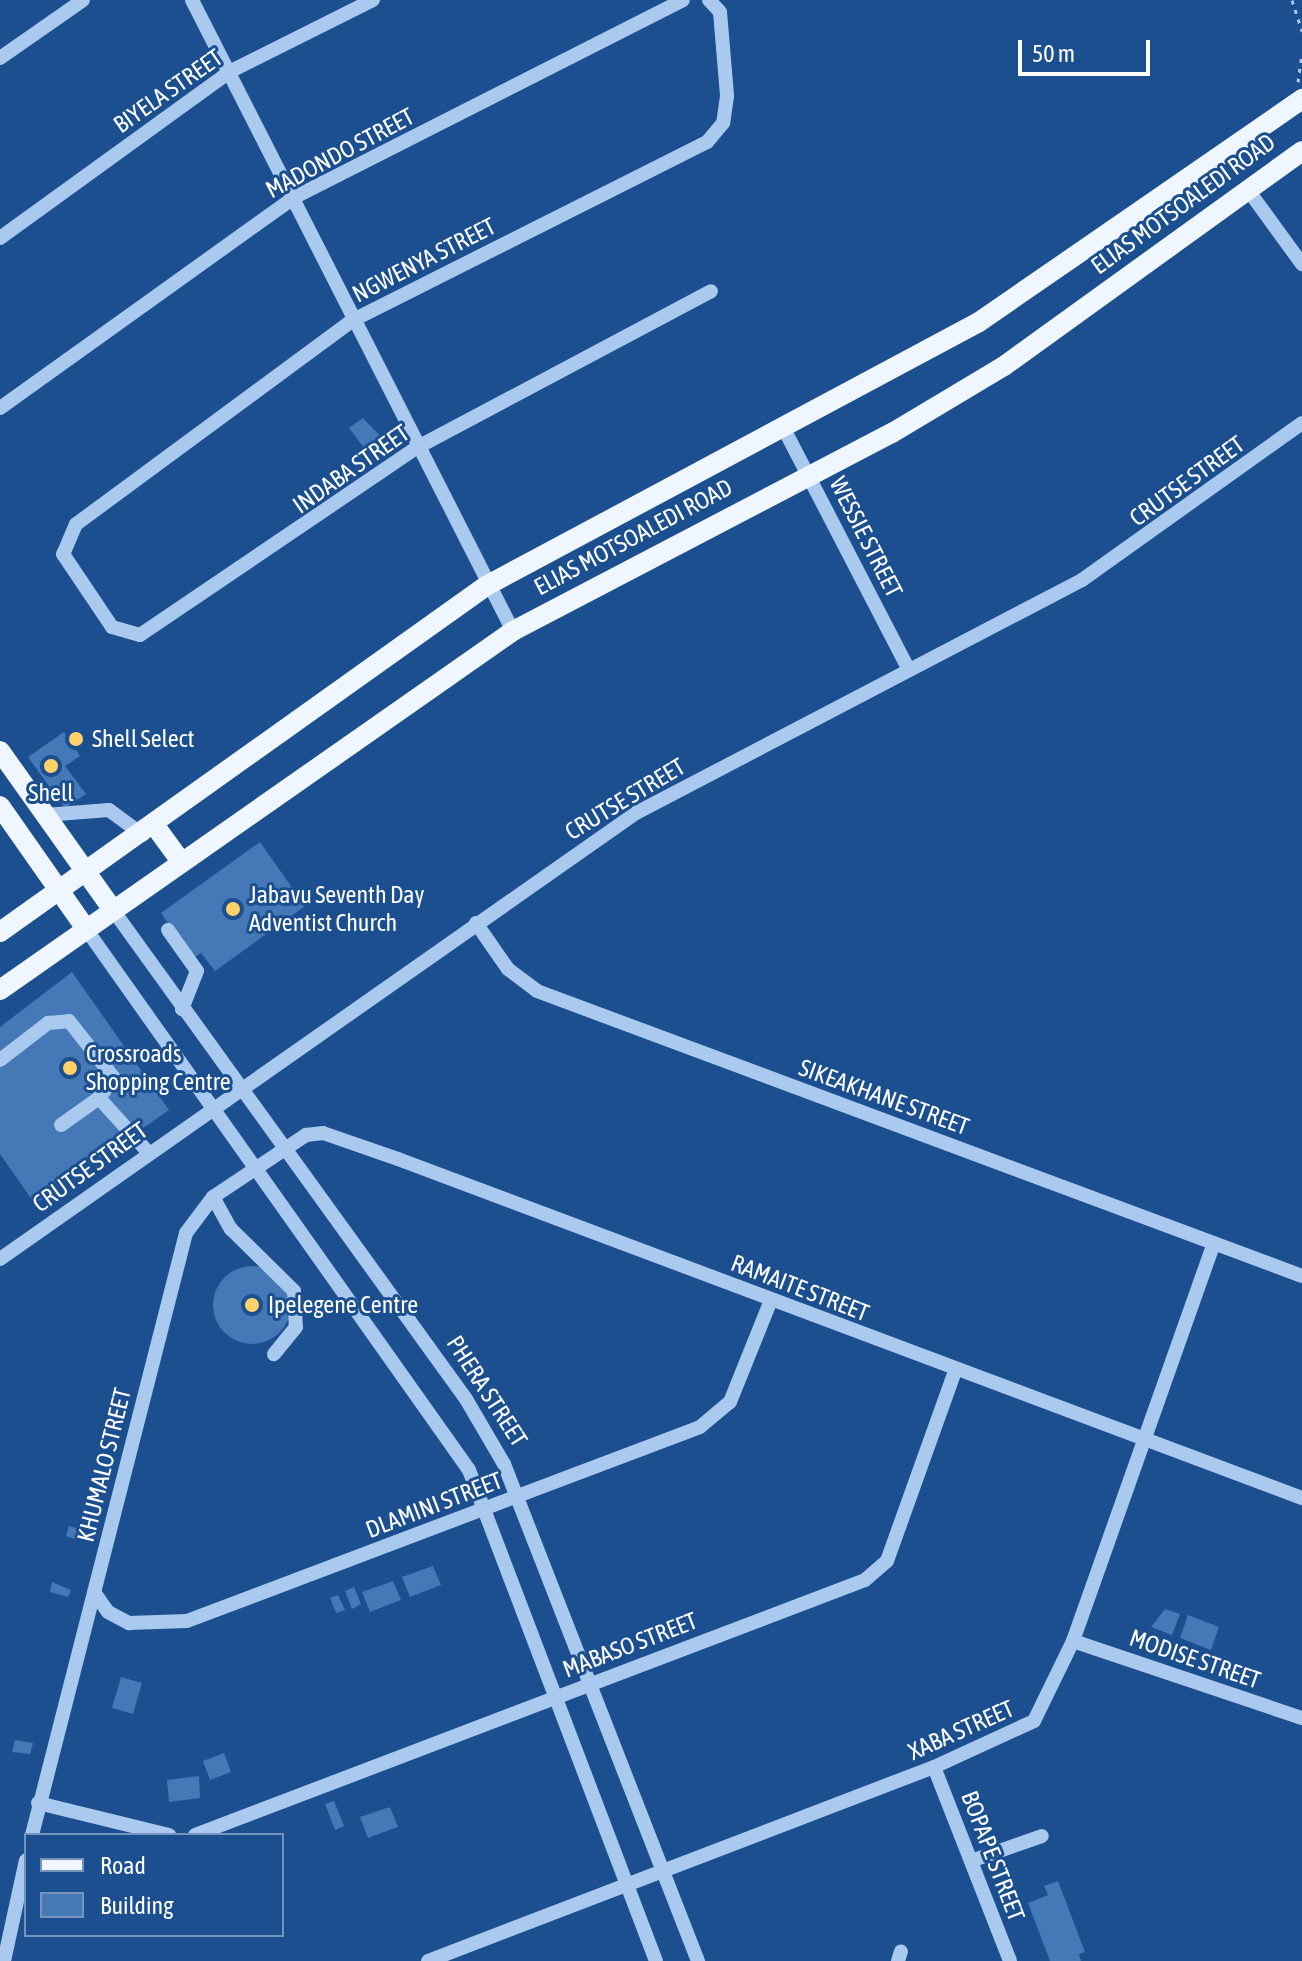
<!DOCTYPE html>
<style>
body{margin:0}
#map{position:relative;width:1302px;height:1961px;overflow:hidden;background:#1b4f8f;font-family:"Asap Condensed",sans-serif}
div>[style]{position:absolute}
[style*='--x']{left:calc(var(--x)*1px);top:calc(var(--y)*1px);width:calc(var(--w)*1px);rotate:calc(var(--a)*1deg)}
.building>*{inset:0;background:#4478b7}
.round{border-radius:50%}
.path>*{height:3px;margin-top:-1.5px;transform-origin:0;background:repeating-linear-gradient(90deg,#a9c9ee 0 4px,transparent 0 10px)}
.minor>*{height:14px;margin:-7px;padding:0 7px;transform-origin:7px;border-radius:7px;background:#a9c9ee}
.major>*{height:20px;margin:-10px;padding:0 10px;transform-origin:10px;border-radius:10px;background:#f0f6ff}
.dots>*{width:22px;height:22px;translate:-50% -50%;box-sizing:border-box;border:4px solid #1b4f8f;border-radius:50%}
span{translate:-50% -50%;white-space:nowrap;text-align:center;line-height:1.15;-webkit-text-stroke:6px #1b4f8f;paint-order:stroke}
.street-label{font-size:24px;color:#fff}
.poi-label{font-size:24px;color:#fff}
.left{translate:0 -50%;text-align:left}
.legend{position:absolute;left:24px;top:1833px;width:260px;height:104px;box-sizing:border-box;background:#1b4f8f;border:2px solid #7695bc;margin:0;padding:10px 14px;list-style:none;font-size:24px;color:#fff}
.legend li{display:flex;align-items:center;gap:16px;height:40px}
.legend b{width:40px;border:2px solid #7695bc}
.scale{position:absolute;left:1018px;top:40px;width:132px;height:36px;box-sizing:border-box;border:4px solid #fff;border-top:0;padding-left:10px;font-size:24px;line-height:28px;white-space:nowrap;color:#fff;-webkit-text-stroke:6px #1b4f8f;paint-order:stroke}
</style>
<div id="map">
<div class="building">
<div style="clip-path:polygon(363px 418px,384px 440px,370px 456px,349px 428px)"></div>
<div style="clip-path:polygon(64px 732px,80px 756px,65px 766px,86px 794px,65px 808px,28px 757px)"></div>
<div style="clip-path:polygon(260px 842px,305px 906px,215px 971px,201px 953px,192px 959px,161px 913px)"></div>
<div style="clip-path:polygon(72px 972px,169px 1110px,35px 1204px,0 1154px,0 1027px)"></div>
<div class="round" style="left:213px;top:1266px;width:78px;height:78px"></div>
<div style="clip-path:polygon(69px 1526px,85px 1530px,81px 1541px,66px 1536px)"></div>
<div style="clip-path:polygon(433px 1566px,441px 1585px,410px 1597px,402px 1577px)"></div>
<div style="clip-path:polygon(393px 1581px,401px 1600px,370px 1612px,362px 1592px)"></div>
<div style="clip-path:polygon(52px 1582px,71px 1590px,68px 1597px,50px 1592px)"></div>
<div style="clip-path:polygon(354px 1587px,361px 1604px,352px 1609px,345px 1591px)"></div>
<div style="clip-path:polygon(338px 1595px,345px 1610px,336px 1613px,330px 1598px)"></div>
<div style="clip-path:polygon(1165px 1609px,1180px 1614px,1172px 1635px,1151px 1627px)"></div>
<div style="clip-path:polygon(1188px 1615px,1219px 1627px,1211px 1650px,1180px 1638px)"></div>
<div style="clip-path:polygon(121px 1677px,142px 1683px,133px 1714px,112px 1708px)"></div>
<div style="clip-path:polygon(15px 1740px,33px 1743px,30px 1754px,12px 1752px)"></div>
<div style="clip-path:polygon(224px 1753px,231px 1772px,210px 1780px,203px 1761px)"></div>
<div style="clip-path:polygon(199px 1776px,200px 1798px,169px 1802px,167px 1780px)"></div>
<div style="clip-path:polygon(334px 1801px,344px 1826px,335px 1830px,325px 1804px)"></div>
<div style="clip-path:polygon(390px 1807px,398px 1827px,368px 1838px,360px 1817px)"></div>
<div style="clip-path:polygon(1058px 1881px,1085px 1952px,1079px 1954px,1081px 1961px,1050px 1961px,1028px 1903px,1048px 1895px,1044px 1886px)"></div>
</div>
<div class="path">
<div style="--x:1292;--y:0;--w:33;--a:72"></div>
<div style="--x:1298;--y:82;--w:29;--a:-82"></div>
</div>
<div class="minor">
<div style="--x:192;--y:0;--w:708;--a:63.04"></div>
<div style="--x:709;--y:0;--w:16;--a:47"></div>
<div style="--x:720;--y:12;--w:84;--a:85.2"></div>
<div style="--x:727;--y:96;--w:27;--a:98"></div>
<div style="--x:723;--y:123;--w:25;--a:130"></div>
<div style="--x:707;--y:142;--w:396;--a:153.3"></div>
<div style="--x:353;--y:320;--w:344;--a:143.6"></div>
<div style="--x:76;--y:524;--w:33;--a:113"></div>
<div style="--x:63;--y:554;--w:88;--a:56.1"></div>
<div style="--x:112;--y:627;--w:29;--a:16"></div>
<div style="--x:140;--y:635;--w:333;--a:-34.1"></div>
<div style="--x:416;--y:448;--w:334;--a:-28"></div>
<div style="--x:0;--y:58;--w:101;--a:-34.9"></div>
<div style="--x:1248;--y:190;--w:92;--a:53.9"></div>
<div style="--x:0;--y:238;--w:283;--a:-35.9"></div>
<div style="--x:229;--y:72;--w:161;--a:-26.6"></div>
<div style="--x:0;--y:408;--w:360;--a:-35.6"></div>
<div style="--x:293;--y:198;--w:437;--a:-26.9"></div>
<div style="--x:783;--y:427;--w:271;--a:62.6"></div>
<div style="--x:45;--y:815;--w:64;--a:-4.5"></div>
<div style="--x:109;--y:810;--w:42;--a:36.3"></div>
<div style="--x:113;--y:910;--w:603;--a:54.18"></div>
<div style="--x:466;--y:1399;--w:75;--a:59.7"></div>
<div style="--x:504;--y:1464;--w:534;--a:68.68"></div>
<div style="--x:476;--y:923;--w:56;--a:55.2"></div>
<div style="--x:508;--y:969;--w:36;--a:37"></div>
<div style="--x:537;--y:991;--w:816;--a:20.43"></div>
<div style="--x:86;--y:929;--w:663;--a:54.7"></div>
<div style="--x:469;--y:1470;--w:525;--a:69.15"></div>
<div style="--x:168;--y:930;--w:50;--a:54.7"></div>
<div style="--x:197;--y:971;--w:41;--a:111.5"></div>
<div style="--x:0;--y:1060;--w:61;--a:-37.6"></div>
<div style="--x:48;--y:1023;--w:21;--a:-5"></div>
<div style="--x:69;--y:1021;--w:73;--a:51.7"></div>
<div style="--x:114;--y:1078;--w:25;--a:127"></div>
<div style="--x:99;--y:1098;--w:72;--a:47.8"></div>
<div style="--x:61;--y:1125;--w:47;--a:-35.4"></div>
<div style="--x:213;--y:1197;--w:37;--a:61"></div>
<div style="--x:231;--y:1229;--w:88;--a:44.5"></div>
<div style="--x:294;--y:1291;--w:36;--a:87"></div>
<div style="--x:296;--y:1327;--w:35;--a:129"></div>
<div style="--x:0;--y:1259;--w:777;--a:-35.04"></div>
<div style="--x:636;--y:813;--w:503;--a:-27.58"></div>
<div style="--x:1082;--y:580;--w:270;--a:-35.5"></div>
<div style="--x:94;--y:1592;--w:24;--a:55"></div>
<div style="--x:108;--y:1612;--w:24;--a:28"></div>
<div style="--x:129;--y:1623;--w:58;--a:-2"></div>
<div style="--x:187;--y:1621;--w:548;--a:-20.71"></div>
<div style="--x:700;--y:1427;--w:39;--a:-40"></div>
<div style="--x:730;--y:1402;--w:110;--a:-68.1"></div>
<div style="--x:1073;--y:1641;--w:242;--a:18.6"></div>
<div style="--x:934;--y:1767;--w:208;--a:68.6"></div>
<div style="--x:38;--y:1803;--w:135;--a:13.7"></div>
<div style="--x:32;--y:1835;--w:621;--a:-75.65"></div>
<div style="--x:186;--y:1233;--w:45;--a:-53.1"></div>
<div style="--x:213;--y:1197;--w:112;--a:-33.7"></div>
<div style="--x:306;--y:1135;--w:17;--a:-7"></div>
<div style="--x:323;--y:1133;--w:79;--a:19.1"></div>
<div style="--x:398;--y:1159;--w:965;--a:20.56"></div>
<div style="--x:195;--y:1835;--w:717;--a:-20.84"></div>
<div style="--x:865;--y:1580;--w:29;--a:-41"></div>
<div style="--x:887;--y:1561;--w:202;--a:-70.3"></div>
<div style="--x:971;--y:1861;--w:75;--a:-19.4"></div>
<div style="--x:4;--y:1961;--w:103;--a:-77.7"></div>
<div style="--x:428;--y:1961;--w:542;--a:-20.98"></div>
<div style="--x:934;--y:1767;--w:110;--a:-24.7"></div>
<div style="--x:1034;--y:1721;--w:89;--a:-64"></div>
<div style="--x:1073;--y:1641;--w:422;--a:-70.5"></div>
<div style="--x:898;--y:1961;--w:10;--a:-73"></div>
</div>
<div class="major">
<div style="--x:0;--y:751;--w:195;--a:54.6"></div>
<div style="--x:0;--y:806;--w:150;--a:55"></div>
<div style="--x:155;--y:826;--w:42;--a:53.7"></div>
<div style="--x:0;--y:932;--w:597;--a:-35.45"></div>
<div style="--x:486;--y:586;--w:559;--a:-28.17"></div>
<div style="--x:979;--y:322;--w:393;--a:-34.6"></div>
<div style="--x:0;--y:990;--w:626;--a:-34.98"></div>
<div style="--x:513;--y:631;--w:428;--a:-27.6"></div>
<div style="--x:892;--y:433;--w:131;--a:-30.9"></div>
<div style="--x:1004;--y:366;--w:367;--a:-35.8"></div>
</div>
<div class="dots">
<div style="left:76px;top:739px;background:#ffd166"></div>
<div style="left:51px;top:766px;background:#ffd166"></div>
<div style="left:233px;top:909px;background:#ffd166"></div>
<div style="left:70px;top:1068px;background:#ffd166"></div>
<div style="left:252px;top:1305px;background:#ffd166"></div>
</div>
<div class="street-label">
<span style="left:168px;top:91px;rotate:-35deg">BIYELA STREET</span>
<span style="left:340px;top:153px;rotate:-28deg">MADONDO STREET</span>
<span style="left:1183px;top:204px;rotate:-36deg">ELIAS MOTSOALEDI ROAD</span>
<span style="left:424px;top:260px;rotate:-27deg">NGWENYA STREET</span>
<span style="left:351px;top:469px;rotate:-35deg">INDABA STREET</span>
<span style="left:1187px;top:481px;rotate:-36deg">CRUTSE STREET</span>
<span style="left:633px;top:537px;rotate:-28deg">ELIAS MOTSOALEDI ROAD</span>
<span style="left:866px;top:537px;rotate:63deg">WESSIE STREET</span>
<span style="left:625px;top:799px;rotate:-31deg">CRUTSE STREET</span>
<span style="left:884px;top:1097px;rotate:20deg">SIKEAKHANE STREET</span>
<span style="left:90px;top:1167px;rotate:-36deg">CRUTSE STREET</span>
<span style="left:800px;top:1288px;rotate:21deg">RAMAITE STREET</span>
<span style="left:487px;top:1391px;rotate:57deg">PHERA STREET</span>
<span style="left:104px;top:1465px;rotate:-76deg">KHUMALO STREET</span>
<span style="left:434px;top:1505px;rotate:-21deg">DLAMINI STREET</span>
<span style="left:630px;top:1645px;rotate:-21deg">MABASO STREET</span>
<span style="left:1195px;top:1659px;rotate:19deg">MODISE STREET</span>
<span style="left:961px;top:1730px;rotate:-24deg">XABA STREET</span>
<span style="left:993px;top:1856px;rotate:69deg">BOPAPE STREET</span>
</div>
<div class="poi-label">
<span class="left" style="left:92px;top:739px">Shell Select</span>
<span style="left:51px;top:793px">Shell</span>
<span class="left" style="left:249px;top:909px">Jabavu Seventh Day<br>Adventist Church</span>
<span class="left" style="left:86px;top:1068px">Crossroads<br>Shopping Centre</span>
<span class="left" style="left:268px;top:1305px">Ipelegene Centre</span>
</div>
<ul class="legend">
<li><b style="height:10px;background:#f0f6ff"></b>Road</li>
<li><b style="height:22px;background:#4478b7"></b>Building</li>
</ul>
<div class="scale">50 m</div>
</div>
